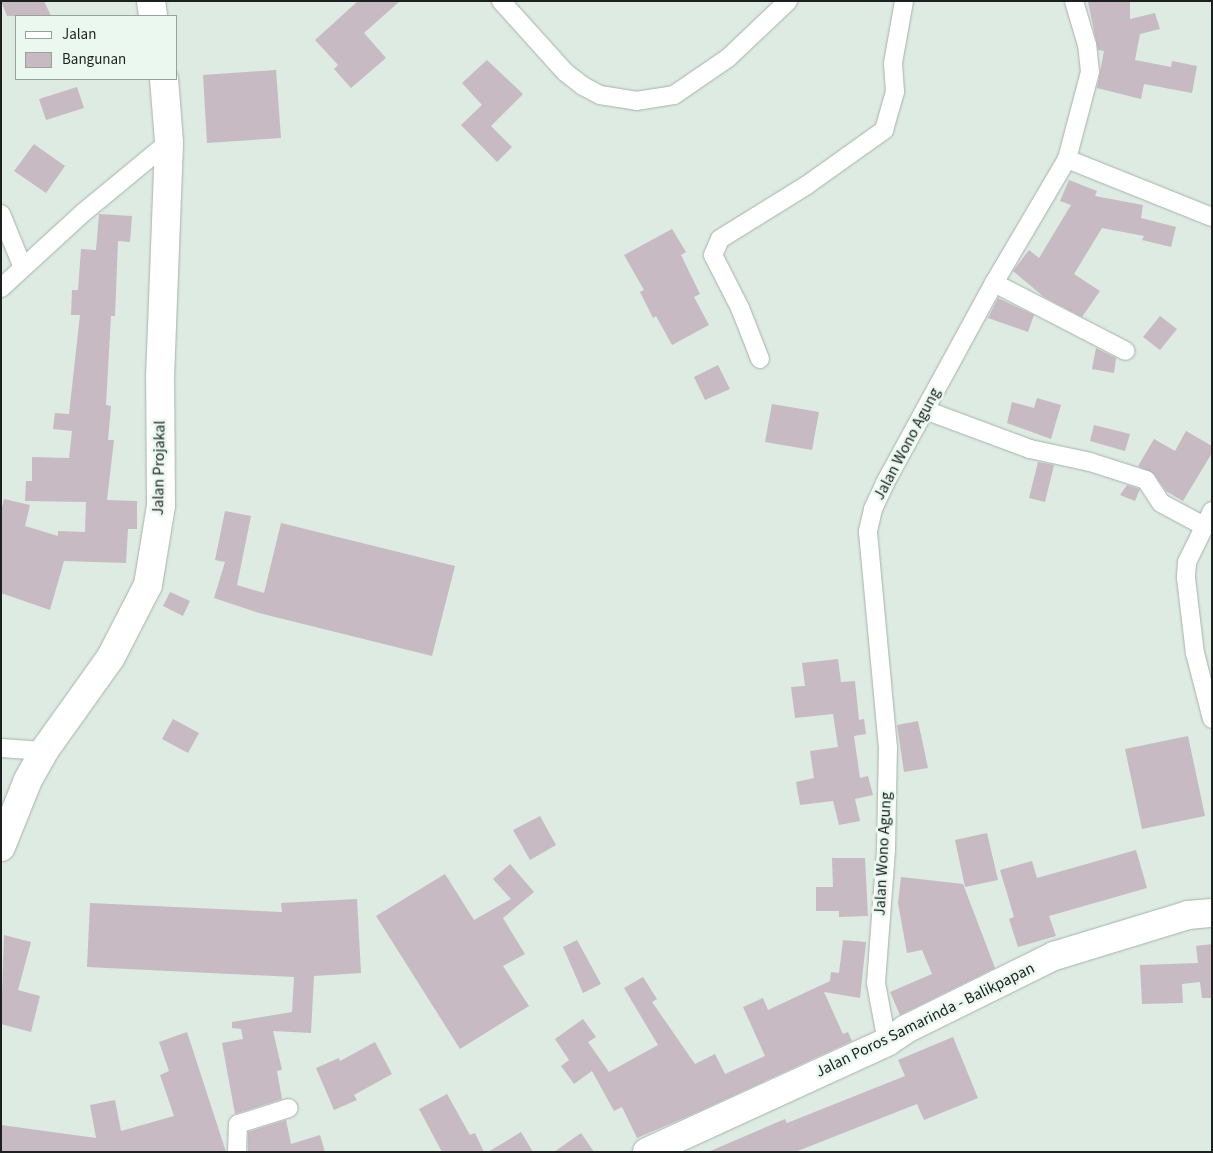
<!DOCTYPE html>
<style>
body{margin:0}
#map{position:relative;width:1213px;height:1153px;overflow:hidden;background:#ddebe3;font-family:"Source Sans 3",sans-serif}
div>[style]{position:absolute}
[style*='--x']{left:calc(var(--x)*1px);top:calc(var(--y)*1px);width:calc(var(--w)*1px);rotate:calc(var(--a)*1deg)}
.building>*{inset:0;background:#c7bac2}
.roads{filter:drop-shadow(0 0 1px #a5b2ab) drop-shadow(0 0 1px #a5b2ab)}
.street>*{height:18px;margin:-9px;padding:0 9px;transform-origin:9px;border-radius:9px;background:#fff}
.primary>*{height:28px;margin:-14px;padding:0 14px;transform-origin:14px;border-radius:14px;background:#fff}
.highway>*{height:28px;margin:-14px;padding:0 14px;transform-origin:14px;border-radius:14px;background:#fff}
span{translate:-50% -50%;white-space:nowrap;text-align:center;line-height:1.15;-webkit-text-stroke:5px #eaf8f0;paint-order:stroke}
.street-label{font-size:16px;color:#1c211f}
.frame{position:absolute;inset:0;border:2px solid #1c211f;pointer-events:none}
.legend{position:absolute;left:15px;top:15px;width:162px;height:65px;box-sizing:border-box;background:#eaf8f0;border:1px solid #98a29c;margin:0;padding:6px 9px;list-style:none;font-size:15px;color:#1c211f}
.legend li{display:flex;align-items:center;gap:10px;height:25px}
.legend b{width:25px;border:1px solid #98a29c}
</style>
<div id="map">
<div class="building">
<div style="clip-path:polygon(1px 1px,44px 1px,51px 16px,7px 16px)"></div>
<div style="clip-path:polygon(358px 1px,400px 1px,364px 33px,386px 58px,351px 88px,334px 69px,338px 65px,315px 40px)"></div>
<div style="clip-path:polygon(1088px 2px,1130px 2px,1130px 19px,1155px 13px,1160px 29px,1140px 34px,1135px 60px,1171px 67px,1172px 61px,1197px 66px,1192px 93px,1144px 84px,1141px 99px,1097px 88px,1104px 51px,1098px 50px)"></div>
<div style="clip-path:polygon(487px 60px,523px 94px,491px 126px,512px 147px,497px 162px,461px 125px,482px 105px,462px 83px)"></div>
<div style="clip-path:polygon(276px 70px,281px 138px,207px 143px,203px 75px)"></div>
<div style="clip-path:polygon(77px 87px,84px 108px,46px 120px,39px 99px)"></div>
<div style="clip-path:polygon(34px 144px,65px 166px,46px 193px,14px 171px)"></div>
<div style="clip-path:polygon(1069px 180px,1097px 191px,1095px 196px,1143px 205px,1141px 218px,1176px 227px,1171px 247px,1142px 240px,1144px 236px,1102px 228px,1074px 274px,1100px 291px,1082px 317px,1044px 297px,1013px 271px,1029px 250px,1039px 258px,1071px 205px,1060px 201px)"></div>
<div style="clip-path:polygon(99px 214px,132px 216px,130px 242px,118px 241px,115px 316px,111px 316px,106px 405px,111px 406px,108px 440px,114px 440px,107px 500px,137px 501px,137px 529px,128px 529px,126px 563px,64px 561px,50px 610px,1px 593px,1px 512px,4px 499px,30px 505px,25px 526px,58px 536px,58px 531px,85px 532px,86px 502px,25px 501px,26px 481px,32px 481px,32px 457px,69px 458px,72px 431px,53px 429px,55px 413px,69px 414px,80px 315px,71px 315px,72px 290px,78px 290px,81px 249px,96px 250px)"></div>
<div style="clip-path:polygon(672px 229px,686px 252px,681px 255px,700px 294px,694px 297px,709px 325px,672px 345px,656px 316px,653px 318px,640px 292px,644px 290px,624px 255px)"></div>
<div style="clip-path:polygon(998px 298px,1034px 315px,1028px 332px,988px 318px)"></div>
<div style="clip-path:polygon(1160px 316px,1177px 329px,1160px 350px,1143px 337px)"></div>
<div style="clip-path:polygon(1096px 348px,1116px 358px,1114px 373px,1092px 369px)"></div>
<div style="clip-path:polygon(718px 365px,730px 389px,705px 400px,694px 377px)"></div>
<div style="clip-path:polygon(1037px 398px,1061px 405px,1051px 439px,1007px 423px,1012px 402px,1034px 408px)"></div>
<div style="clip-path:polygon(772px 404px,819px 412px,812px 450px,765px 442px)"></div>
<div style="clip-path:polygon(1094px 425px,1130px 434px,1125px 451px,1090px 441px)"></div>
<div style="clip-path:polygon(1186px 431px,1212px 446px,1212px 453px,1183px 501px,1166px 491px,1154px 474px,1138px 466px,1154px 439px,1175px 451px)"></div>
<div style="clip-path:polygon(1038px 462px,1054px 465px,1045px 502px,1029px 498px)"></div>
<div style="clip-path:polygon(1127px 485px,1140px 489px,1135px 501px,1120px 495px)"></div>
<div style="clip-path:polygon(225px 511px,251px 516px,237px 585px,264px 593px,281px 523px,455px 566px,432px 656px,259px 613px,214px 598px,225px 562px,215px 560px)"></div>
<div style="clip-path:polygon(170px 592px,190px 601px,183px 616px,163px 606px)"></div>
<div style="clip-path:polygon(838px 659px,841px 682px,855px 681px,859px 720px,864px 719px,866px 734px,854px 736px,860px 778px,868px 776px,873px 795px,855px 799px,860px 821px,839px 825px,833px 801px,800px 805px,796px 782px,814px 778px,810px 751px,838px 747px,833px 714px,795px 718px,791px 687px,805px 686px,802px 663px)"></div>
<div style="clip-path:polygon(173px 719px,199px 733px,188px 753px,162px 739px)"></div>
<div style="clip-path:polygon(918px 721px,928px 768px,904px 772px,897px 725px)"></div>
<div style="clip-path:polygon(1188px 736px,1205px 816px,1142px 829px,1125px 749px)"></div>
<div style="clip-path:polygon(540px 816px,556px 845px,530px 860px,513px 830px)"></div>
<div style="clip-path:polygon(987px 833px,998px 880px,965px 887px,955px 840px)"></div>
<div style="clip-path:polygon(1136px 850px,1147px 888px,1049px 916px,1056px 936px,1018px 947px,1009px 919px,1014px 917px,1000px 870px,1032px 861px,1037px 878px)"></div>
<div style="clip-path:polygon(832px 858px,865px 858px,868px 916px,839px 917px,839px 911px,816px 911px,816px 887px,833px 887px)"></div>
<div style="clip-path:polygon(510px 864px,534px 892px,503px 918px,525px 954px,503px 966px,529px 1006px,460px 1049px,376px 916px,445px 874px,474px 920px,511px 899px,493px 879px)"></div>
<div style="clip-path:polygon(901px 877px,963px 884px,995px 968px,900px 1015px,890px 992px,932px 974px,922px 950px,907px 953px,898px 903px)"></div>
<div style="clip-path:polygon(357px 899px,361px 973px,314px 976px,311px 1033px,273px 1031px,282px 1070px,277px 1071px,282px 1099px,235px 1114px,222px 1043px,243px 1039px,241px 1029px,232px 1028px,232px 1022px,292px 1012px,294px 977px,87px 967px,90px 903px,282px 912px,281px 903px)"></div>
<div style="clip-path:polygon(4px 935px,31px 942px,18px 990px,40px 996px,31px 1032px,1px 1024px)"></div>
<div style="clip-path:polygon(577px 940px,601px 984px,583px 993px,563px 947px)"></div>
<div style="clip-path:polygon(843px 940px,866px 942px,860px 998px,824px 992px,843px 1034px,848px 1032px,852px 1041px,693px 1114px,637px 1138px,622px 1107px,614px 1111px,592px 1071px,574px 1084px,561px 1066px,569px 1060px,555px 1039px,583px 1019px,596px 1037px,588px 1042px,609px 1072px,658px 1045px,624px 988px,643px 977px,657px 999px,652px 1002px,695px 1064px,715px 1054px,725px 1074px,765px 1056px,743px 1007px,763px 998px,768px 1010px,830px 981px,831px 972px,839px 973px)"></div>
<div style="clip-path:polygon(1212px 944px,1212px 998px,1202px 998px,1200px 982px,1182px 984px,1183px 1003px,1142px 1004px,1140px 965px,1198px 963px,1196px 946px)"></div>
<div style="clip-path:polygon(187px 1032px,226px 1152px,1px 1152px,1px 1125px,96px 1138px,90px 1105px,115px 1100px,121px 1131px,174px 1116px,160px 1075px,169px 1071px,159px 1042px)"></div>
<div style="clip-path:polygon(953px 1037px,978px 1098px,924px 1120px,917px 1104px,795px 1152px,708px 1152px,785px 1119px,787px 1123px,905px 1076px,898px 1060px)"></div>
<div style="clip-path:polygon(375px 1042px,392px 1074px,354px 1095px,357px 1100px,334px 1110px,316px 1068px,339px 1058px,340px 1061px)"></div>
<div style="clip-path:polygon(447px 1094px,470px 1135px,475px 1133px,484px 1152px,442px 1152px,419px 1109px)"></div>
<div style="clip-path:polygon(286px 1120px,291px 1144px,320px 1135px,325px 1152px,248px 1152px,248px 1132px)"></div>
<div style="clip-path:polygon(521px 1132px,533px 1152px,488px 1152px)"></div>
<div style="clip-path:polygon(581px 1133px,594px 1152px,554px 1152px)"></div>
</div>
<div class="roads">
<div class="street">
<div style="--x:501;--y:1;--w:96;--a:48"></div>
<div style="--x:565;--y:72;--w:23;--a:38"></div>
<div style="--x:583;--y:86;--w:19;--a:28"></div>
<div style="--x:600;--y:95;--w:36;--a:9"></div>
<div style="--x:636;--y:101;--w:38;--a:-9"></div>
<div style="--x:674;--y:95;--w:65;--a:-34.4"></div>
<div style="--x:728;--y:58;--w:83;--a:-43.5"></div>
<div style="--x:1067;--y:159;--w:156;--a:21.8"></div>
<div style="--x:1;--y:214;--w:58;--a:67.8"></div>
<div style="--x:994;--y:283;--w:148;--a:27.3"></div>
<div style="--x:1;--y:288;--w:113;--a:-42.5"></div>
<div style="--x:84;--y:212;--w:110;--a:-39.5"></div>
<div style="--x:760;--y:359;--w:55;--a:-111.4"></div>
<div style="--x:740;--y:308;--w:59;--a:-117"></div>
<div style="--x:713;--y:255;--w:17;--a:-66"></div>
<div style="--x:720;--y:239;--w:102;--a:-31.8"></div>
<div style="--x:807;--y:185;--w:95;--a:-35.5"></div>
<div style="--x:884;--y:130;--w:40;--a:-74"></div>
<div style="--x:895;--y:92;--w:29;--a:-94"></div>
<div style="--x:893;--y:63;--w:63;--a:-79.9"></div>
<div style="--x:925;--y:410;--w:112;--a:20.4"></div>
<div style="--x:1030;--y:449;--w:61;--a:12.2"></div>
<div style="--x:1090;--y:462;--w:59;--a:17.8"></div>
<div style="--x:1146;--y:480;--w:27;--a:57"></div>
<div style="--x:1161;--y:503;--w:47;--a:28.2"></div>
<div style="--x:1212;--y:511;--w:57;--a:116.1"></div>
<div style="--x:1187;--y:562;--w:16;--a:94"></div>
<div style="--x:1186;--y:578;--w:76;--a:83.2"></div>
<div style="--x:1195;--y:653;--w:68;--a:75.6"></div>
<div style="--x:1;--y:748;--w:43;--a:4"></div>
<div style="--x:887;--y:1042;--w:60;--a:-100.6"></div>
<div style="--x:876;--y:983;--w:134;--a:-85.7"></div>
<div style="--x:886;--y:849;--w:101;--a:-88.9"></div>
<div style="--x:888;--y:748;--w:218;--a:-95.3"></div>
<div style="--x:868;--y:531;--w:23;--a:-77"></div>
<div style="--x:873;--y:509;--w:29;--a:-65"></div>
<div style="--x:885;--y:483;--w:228;--a:-61.4"></div>
<div style="--x:994;--y:283;--w:144;--a:-59.5"></div>
<div style="--x:1067;--y:159;--w:90;--a:-75.2"></div>
<div style="--x:1090;--y:72;--w:27;--a:-96"></div>
<div style="--x:1087;--y:45;--w:46;--a:-106.5"></div>
<div style="--x:237;--y:1152;--w:28;--a:-88"></div>
<div style="--x:238;--y:1124;--w:53;--a:-17.4"></div>
</div>
<div class="primary">
<div style="--x:151;--y:1;--w:15;--a:82"></div>
<div style="--x:1;--y:847;--w:72;--a:-68.1"></div>
<div style="--x:28;--y:780;--w:33;--a:-61"></div>
<div style="--x:44;--y:751;--w:115;--a:-54.5"></div>
<div style="--x:111;--y:657;--w:81;--a:-62.8"></div>
<div style="--x:148;--y:585;--w:80;--a:-80.7"></div>
<div style="--x:161;--y:506;--w:128;--a:-90.4"></div>
<div style="--x:160;--y:378;--w:236;--a:-87.8"></div>
<div style="--x:169;--y:142;--w:63;--a:-94.5"></div>
</div>
<div class="highway">
<div style="--x:647;--y:1152;--w:264;--a:-24.6"></div>
<div style="--x:887;--y:1042;--w:23;--a:-34"></div>
<div style="--x:906;--y:1029;--w:165;--a:-26.3"></div>
<div style="--x:1054;--y:956;--w:140;--a:-17"></div>
<div style="--x:1188;--y:915;--w:24;--a:-5"></div>
</div>
</div>
<div class="street-label">
<span style="left:907px;top:444px;rotate:-62deg">Jalan Wono Agung</span>
<span style="left:159px;top:468px;rotate:-89deg">Jalan Projakal</span>
<span style="left:883px;top:854px;rotate:-87deg">Jalan Wono Agung</span>
<span style="left:925px;top:1020px;rotate:-26deg">Jalan Poros Samarinda - Balikpapan</span>
</div>
<div class="frame"></div>
<ul class="legend">
<li><b style="height:6px;background:#fff"></b>Jalan</li>
<li><b style="height:14px;background:#c7bac2"></b>Bangunan</li>
</ul>
</div>
